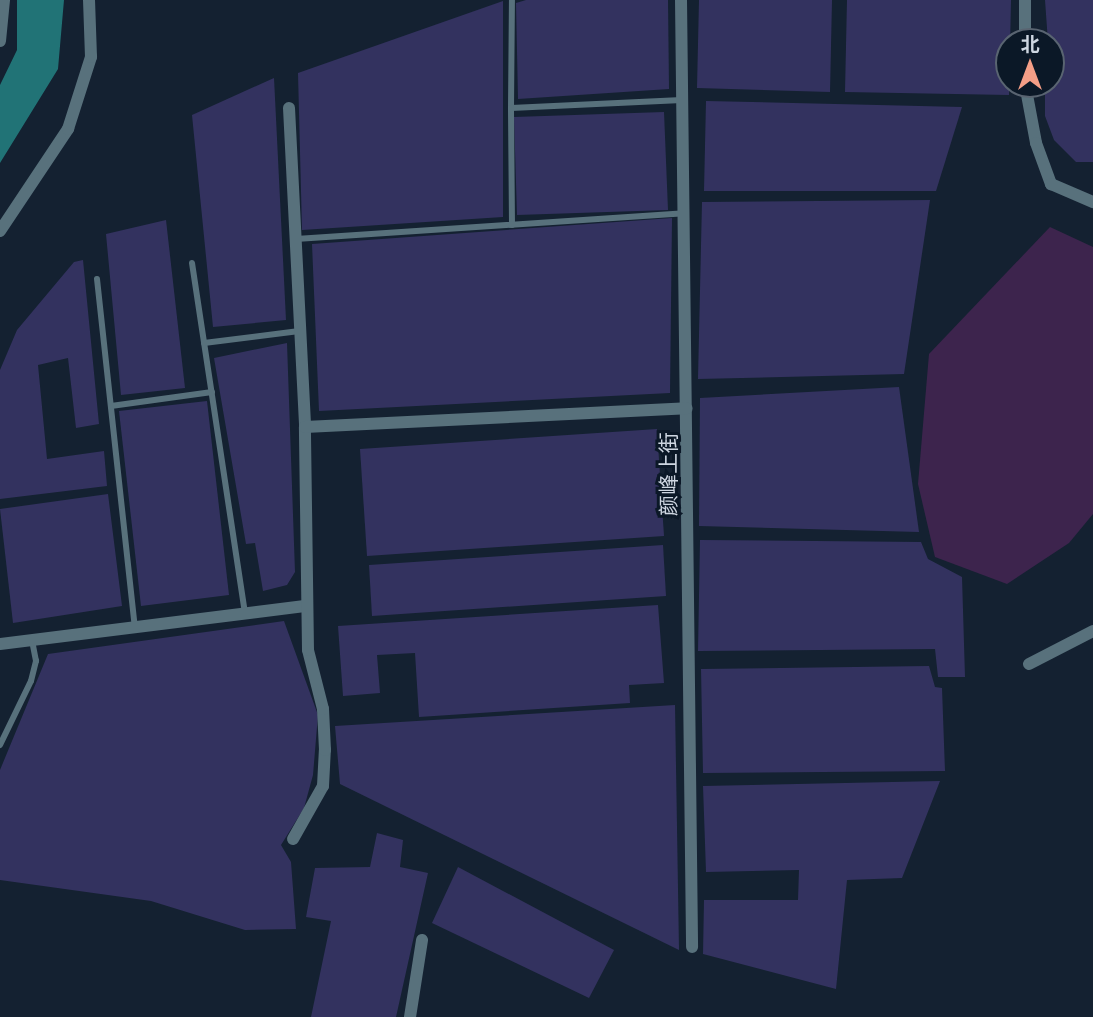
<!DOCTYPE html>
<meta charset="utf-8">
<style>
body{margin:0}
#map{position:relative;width:1093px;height:1017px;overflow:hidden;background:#142131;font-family:Quicksand,"Noto Sans SC",sans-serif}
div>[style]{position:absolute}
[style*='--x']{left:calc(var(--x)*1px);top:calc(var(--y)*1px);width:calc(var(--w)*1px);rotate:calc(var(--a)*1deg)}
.green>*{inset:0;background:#3d244d}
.water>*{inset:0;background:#217376}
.building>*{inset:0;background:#33325f}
.service>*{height:6px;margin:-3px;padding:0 3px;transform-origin:3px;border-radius:3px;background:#58717c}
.minor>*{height:12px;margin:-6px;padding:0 6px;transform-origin:6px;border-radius:6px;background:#58717c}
span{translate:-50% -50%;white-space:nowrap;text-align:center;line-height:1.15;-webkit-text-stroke:6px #0b1827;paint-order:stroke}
.street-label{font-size:21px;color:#ced6e1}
.north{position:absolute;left:995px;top:28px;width:70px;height:70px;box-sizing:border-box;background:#0b1827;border:2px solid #596471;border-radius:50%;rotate:0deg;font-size:19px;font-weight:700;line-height:28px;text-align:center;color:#ced6e1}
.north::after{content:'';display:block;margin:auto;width:24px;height:32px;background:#f49e87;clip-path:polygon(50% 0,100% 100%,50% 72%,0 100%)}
</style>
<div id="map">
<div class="green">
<div style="clip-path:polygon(1050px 227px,1093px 247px,1093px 514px,1069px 543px,1007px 584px,935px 557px,918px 484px,929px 354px)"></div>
</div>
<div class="water">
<div style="clip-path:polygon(17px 0,64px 0,58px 69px,0 163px,0 85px,17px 50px)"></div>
</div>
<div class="building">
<div style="clip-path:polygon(526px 0,668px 0,669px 89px,518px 99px,516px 3px)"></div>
<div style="clip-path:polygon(699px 0,832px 0,830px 92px,697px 88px)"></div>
<div style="clip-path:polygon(847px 0,1011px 0,1009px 95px,845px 92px)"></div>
<div style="clip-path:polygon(1045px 0,1093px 0,1093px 162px,1076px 162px,1054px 140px,1045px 116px,1045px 84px,1051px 84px)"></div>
<div style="clip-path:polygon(503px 1px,503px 217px,302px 230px,298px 73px)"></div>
<div style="clip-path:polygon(274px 78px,286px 320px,213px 327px,192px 115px)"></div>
<div style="clip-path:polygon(706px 101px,962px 107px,936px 191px,704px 191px)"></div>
<div style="clip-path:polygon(664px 112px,668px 210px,517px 215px,514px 117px)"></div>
<div style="clip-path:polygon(930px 200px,904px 374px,698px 379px,702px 202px)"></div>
<div style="clip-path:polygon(672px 218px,670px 393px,319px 411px,312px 244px)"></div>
<div style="clip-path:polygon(166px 220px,185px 388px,121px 395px,106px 234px)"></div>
<div style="clip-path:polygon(83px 260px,99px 424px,76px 428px,68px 358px,38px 365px,47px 459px,104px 451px,107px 486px,0 499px,0 370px,17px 330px,74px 262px)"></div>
<div style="clip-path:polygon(287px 343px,295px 572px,287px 585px,263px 591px,255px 543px,246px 544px,214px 358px)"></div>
<div style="clip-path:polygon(899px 387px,919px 532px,699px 526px,700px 398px)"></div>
<div style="clip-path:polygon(207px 401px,229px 595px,141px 606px,119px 411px)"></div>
<div style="clip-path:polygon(657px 429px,664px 536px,367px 556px,360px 449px)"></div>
<div style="clip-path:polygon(108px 494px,122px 606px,13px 623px,0 509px)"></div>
<div style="clip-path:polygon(700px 540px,921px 542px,928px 559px,962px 577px,965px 677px,938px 677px,935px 649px,698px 651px)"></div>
<div style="clip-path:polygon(663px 545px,666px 596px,372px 616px,369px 565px)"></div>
<div style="clip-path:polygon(658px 605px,664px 683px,629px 685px,630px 703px,419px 717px,415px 653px,377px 655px,380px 693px,343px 696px,338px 626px)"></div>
<div style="clip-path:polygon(284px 621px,318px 715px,313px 775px,304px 808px,281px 845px,291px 862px,296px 929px,245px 930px,151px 901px,0 880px,0 770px,48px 654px)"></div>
<div style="clip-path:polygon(929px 666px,935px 687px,942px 688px,945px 771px,703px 773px,701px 669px)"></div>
<div style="clip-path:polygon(675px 705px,679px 950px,340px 784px,335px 726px)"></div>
<div style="clip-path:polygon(940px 781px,902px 878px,847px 880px,836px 989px,703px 954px,704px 900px,798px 900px,799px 870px,706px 872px,703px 786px)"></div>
<div style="clip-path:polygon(377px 833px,403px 840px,400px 867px,428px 873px,396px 1017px,311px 1017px,331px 921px,306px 917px,315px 868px,370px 867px)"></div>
<div style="clip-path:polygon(458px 867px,614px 950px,589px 998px,432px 923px)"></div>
</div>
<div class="service">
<div style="--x:511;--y:108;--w:108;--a:-89.5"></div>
<div style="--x:512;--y:225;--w:117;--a:-90.5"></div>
<div style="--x:511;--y:108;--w:171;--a:-2.7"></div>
<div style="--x:296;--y:239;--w:389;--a:-3.8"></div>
<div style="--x:192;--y:263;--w:354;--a:81.4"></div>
<div style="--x:97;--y:279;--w:350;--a:83.8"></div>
<div style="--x:204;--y:343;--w:96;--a:-7.2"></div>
<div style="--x:111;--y:406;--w:102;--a:-7.9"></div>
<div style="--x:0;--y:745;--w:71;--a:-64.2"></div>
<div style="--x:31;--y:681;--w:21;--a:-76"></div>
<div style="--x:36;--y:661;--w:21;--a:-101"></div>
</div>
<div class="minor">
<div style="--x:681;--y:0;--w:947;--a:89.33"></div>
<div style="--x:1025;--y:0;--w:42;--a:90"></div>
<div style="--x:0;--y:41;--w:41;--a:-84.4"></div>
<div style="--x:1025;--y:84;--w:60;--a:79.4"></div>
<div style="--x:1036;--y:143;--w:44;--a:69.9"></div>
<div style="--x:1051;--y:184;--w:46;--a:23.2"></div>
<div style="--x:289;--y:108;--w:319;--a:87.1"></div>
<div style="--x:0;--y:231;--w:123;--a:-56.3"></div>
<div style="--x:68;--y:129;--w:76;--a:-72.3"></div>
<div style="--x:91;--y:57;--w:57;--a:-92"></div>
<div style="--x:0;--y:644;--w:307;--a:-7.1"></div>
<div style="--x:1029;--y:664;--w:72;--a:-27.3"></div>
<div style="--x:293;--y:839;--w:61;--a:-60.5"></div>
<div style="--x:323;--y:786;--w:36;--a:-87"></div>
<div style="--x:325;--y:750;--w:41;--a:-92.8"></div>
<div style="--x:323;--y:709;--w:61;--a:-104.3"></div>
<div style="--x:308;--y:650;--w:223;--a:-90.8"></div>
<div style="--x:305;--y:427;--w:382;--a:-2.8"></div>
<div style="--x:410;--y:1017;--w:78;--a:-81.1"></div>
</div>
<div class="street-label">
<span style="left:668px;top:474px;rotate:-90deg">颜峰上街</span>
</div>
<div class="north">北</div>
</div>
